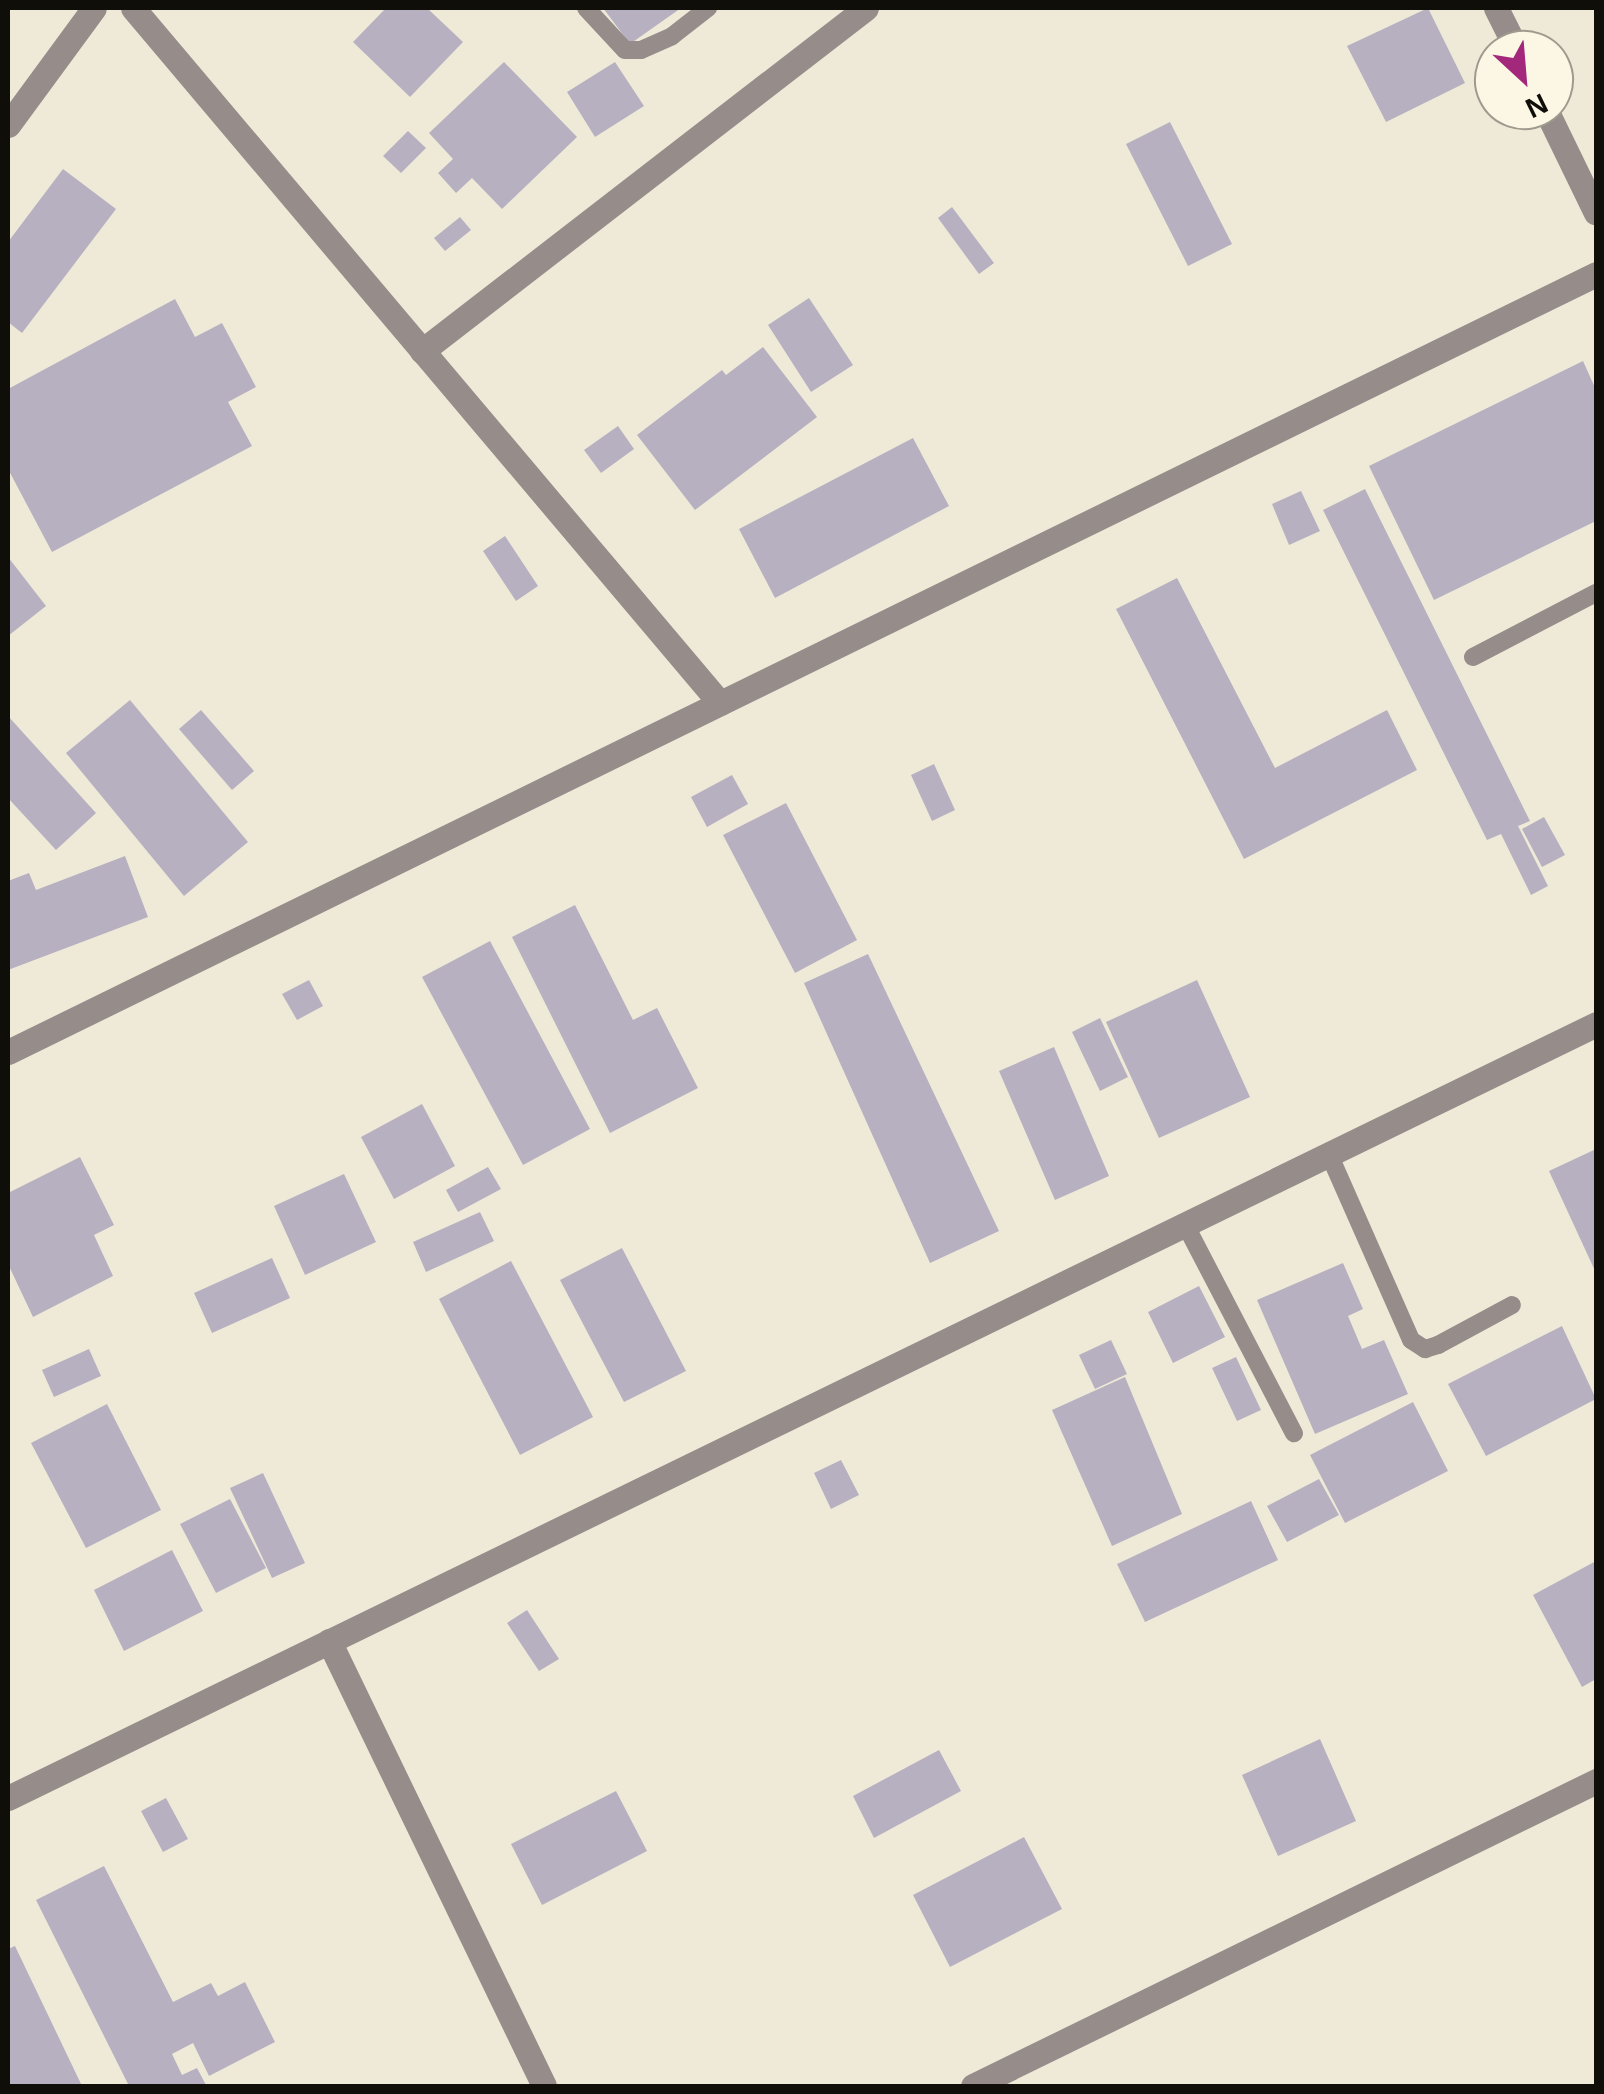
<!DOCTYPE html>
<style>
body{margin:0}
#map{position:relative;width:1604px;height:2094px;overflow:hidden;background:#efead8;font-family:Arial,sans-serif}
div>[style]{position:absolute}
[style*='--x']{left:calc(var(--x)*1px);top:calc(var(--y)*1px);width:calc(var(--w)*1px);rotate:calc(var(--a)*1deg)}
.building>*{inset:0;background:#b7b0c1}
.lane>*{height:18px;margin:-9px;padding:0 9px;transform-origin:9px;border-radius:9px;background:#968d8b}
.street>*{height:25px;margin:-12.5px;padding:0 12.5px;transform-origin:12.5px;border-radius:12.5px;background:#968d8b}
span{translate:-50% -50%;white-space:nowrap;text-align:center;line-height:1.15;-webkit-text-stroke:9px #fcf7e5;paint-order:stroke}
.frame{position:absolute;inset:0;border:10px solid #100e08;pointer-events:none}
.north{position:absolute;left:1474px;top:30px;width:100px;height:100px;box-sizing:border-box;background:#fcf7e5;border:2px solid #9e9a8d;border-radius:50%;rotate:154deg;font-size:28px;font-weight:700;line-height:40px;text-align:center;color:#100e08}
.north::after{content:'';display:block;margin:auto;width:35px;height:45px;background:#a3277a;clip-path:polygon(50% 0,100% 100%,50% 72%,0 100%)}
</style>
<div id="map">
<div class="building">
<div style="clip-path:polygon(386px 8px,427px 8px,463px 42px,410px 97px,353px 42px)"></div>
<div style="clip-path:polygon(603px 8px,681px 8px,630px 44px)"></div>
<div style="clip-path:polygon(1428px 8px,1465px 83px,1386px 122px,1347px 46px)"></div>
<div style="clip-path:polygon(504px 62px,577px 137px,502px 209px,472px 178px,456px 193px,438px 173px,453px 159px,429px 133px)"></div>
<div style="clip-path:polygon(615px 62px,644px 106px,595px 137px,567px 92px)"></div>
<div style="clip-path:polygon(1170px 122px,1232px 244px,1188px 266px,1126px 144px)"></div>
<div style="clip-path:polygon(408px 131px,426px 148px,401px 173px,383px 156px)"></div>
<div style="clip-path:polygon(63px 169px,116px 209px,22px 333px,8px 322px,8px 242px)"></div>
<div style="clip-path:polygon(952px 207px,994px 263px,979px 274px,938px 218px)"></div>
<div style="clip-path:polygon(460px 217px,471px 230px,445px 251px,434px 238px)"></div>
<div style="clip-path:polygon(809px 298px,853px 365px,811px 392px,768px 325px)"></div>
<div style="clip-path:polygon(175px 299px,195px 337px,222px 323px,256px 387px,228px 402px,252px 446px,52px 552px,8px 469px,8px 389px)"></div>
<div style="clip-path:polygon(763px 347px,817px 417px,695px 510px,637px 435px,722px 370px,726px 375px)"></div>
<div style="clip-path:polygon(1583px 361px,1596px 390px,1596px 521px,1434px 600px,1369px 466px)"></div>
<div style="clip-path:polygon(618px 426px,634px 449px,601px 473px,584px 450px)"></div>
<div style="clip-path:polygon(913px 438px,949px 506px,775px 598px,739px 529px)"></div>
<div style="clip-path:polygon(1365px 489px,1530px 821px,1518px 826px,1548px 886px,1531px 895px,1501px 834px,1487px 840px,1323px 510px)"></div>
<div style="clip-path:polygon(1301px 491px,1320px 531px,1289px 545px,1272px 504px)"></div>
<div style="clip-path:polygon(505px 536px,538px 586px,516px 601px,483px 551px)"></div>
<div style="clip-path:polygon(8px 557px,46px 606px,8px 636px)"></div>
<div style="clip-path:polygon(1177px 578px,1275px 768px,1387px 710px,1417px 770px,1244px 859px,1116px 609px)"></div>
<div style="clip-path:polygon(130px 700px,248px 842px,184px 896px,66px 753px)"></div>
<div style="clip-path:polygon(201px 710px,254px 771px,232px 790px,179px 729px)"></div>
<div style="clip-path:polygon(8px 716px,96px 813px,56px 850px,8px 798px)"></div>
<div style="clip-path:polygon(934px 764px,955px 810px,932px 821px,911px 775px)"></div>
<div style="clip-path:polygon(732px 775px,748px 804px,707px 827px,691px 797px)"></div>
<div style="clip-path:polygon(786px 803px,857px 940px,795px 973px,723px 835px)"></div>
<div style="clip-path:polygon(1544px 817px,1565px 855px,1542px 867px,1522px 829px)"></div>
<div style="clip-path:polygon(125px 856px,148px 917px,8px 970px,8px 881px,29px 873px,36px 890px)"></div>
<div style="clip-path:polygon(575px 905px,633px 1020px,657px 1008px,698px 1088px,610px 1133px,512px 937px)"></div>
<div style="clip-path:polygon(490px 941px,590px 1129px,523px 1165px,422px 977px)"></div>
<div style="clip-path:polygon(868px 954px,999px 1231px,930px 1263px,804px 983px)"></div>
<div style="clip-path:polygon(309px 980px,323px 1006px,297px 1020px,282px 994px)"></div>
<div style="clip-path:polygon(1197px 980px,1250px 1097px,1159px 1138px,1106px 1022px)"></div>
<div style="clip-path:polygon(1100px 1018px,1128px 1077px,1100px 1091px,1072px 1032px)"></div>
<div style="clip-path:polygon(1054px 1047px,1109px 1176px,1055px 1200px,999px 1071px)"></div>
<div style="clip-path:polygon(422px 1104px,455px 1166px,394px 1199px,361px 1137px)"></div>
<div style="clip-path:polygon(1596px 1149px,1596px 1273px,1549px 1171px)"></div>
<div style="clip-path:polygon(80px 1157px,114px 1225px,94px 1235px,113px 1276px,33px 1317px,8px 1264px,8px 1193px)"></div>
<div style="clip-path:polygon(488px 1167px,501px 1189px,458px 1212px,446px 1190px)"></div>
<div style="clip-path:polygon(344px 1174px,376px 1242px,305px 1275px,274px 1206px)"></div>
<div style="clip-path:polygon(480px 1212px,494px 1241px,426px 1272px,413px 1242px)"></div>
<div style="clip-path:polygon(622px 1248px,686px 1371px,624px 1402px,560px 1280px)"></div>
<div style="clip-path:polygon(272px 1258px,290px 1298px,212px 1333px,194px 1293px)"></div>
<div style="clip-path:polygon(511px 1261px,593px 1417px,520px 1455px,439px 1299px)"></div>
<div style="clip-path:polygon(1343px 1263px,1363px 1309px,1348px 1316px,1362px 1349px,1384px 1340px,1408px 1394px,1315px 1434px,1257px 1300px)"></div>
<div style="clip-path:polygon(1199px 1286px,1225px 1337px,1173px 1363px,1148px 1312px)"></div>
<div style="clip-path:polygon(1562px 1326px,1596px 1399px,1486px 1456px,1448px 1384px)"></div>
<div style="clip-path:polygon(1111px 1340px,1127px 1374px,1095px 1389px,1079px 1355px)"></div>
<div style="clip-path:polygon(89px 1349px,101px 1376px,54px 1397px,42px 1370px)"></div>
<div style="clip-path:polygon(1236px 1357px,1261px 1410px,1237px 1421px,1212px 1368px)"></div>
<div style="clip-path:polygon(1125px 1377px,1182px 1514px,1112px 1546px,1052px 1410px)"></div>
<div style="clip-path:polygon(1413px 1402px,1448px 1471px,1345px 1523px,1310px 1455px)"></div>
<div style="clip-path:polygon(107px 1404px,161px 1510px,86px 1548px,31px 1443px)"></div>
<div style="clip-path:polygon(841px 1460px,859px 1495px,831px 1509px,814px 1473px)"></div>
<div style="clip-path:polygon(263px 1473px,305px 1563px,272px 1578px,230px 1488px)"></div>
<div style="clip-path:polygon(1319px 1479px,1339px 1515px,1287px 1542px,1267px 1506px)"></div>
<div style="clip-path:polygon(230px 1499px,266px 1568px,216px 1593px,180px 1524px)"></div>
<div style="clip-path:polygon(1251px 1501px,1278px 1560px,1145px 1622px,1117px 1564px)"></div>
<div style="clip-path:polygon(172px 1550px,203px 1611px,124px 1651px,94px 1590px)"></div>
<div style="clip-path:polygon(1596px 1561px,1596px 1679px,1582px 1687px,1533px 1595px)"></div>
<div style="clip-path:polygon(527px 1610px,559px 1659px,539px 1671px,507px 1623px)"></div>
<div style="clip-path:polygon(1320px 1739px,1356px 1821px,1278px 1856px,1242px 1775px)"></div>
<div style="clip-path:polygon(939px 1750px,961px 1791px,874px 1838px,853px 1796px)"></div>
<div style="clip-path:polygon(616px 1791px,647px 1851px,542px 1905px,511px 1844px)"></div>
<div style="clip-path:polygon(166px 1798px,188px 1839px,163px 1852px,141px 1811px)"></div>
<div style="clip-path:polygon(1024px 1837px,1062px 1909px,950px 1967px,913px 1895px)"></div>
<div style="clip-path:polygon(104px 1866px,173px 2002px,211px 1983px,218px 1996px,245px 1982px,275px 2042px,209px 2076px,193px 2043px,172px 2054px,182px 2075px,197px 2068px,206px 2085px,129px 2086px,36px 1900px)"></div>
<div style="clip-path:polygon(15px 1946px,82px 2086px,8px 2086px,8px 1949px)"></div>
</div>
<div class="lane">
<div style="--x:586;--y:8;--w:57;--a:47.1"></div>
<div style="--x:625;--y:50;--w:16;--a:0"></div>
<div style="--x:641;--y:50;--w:34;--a:-24"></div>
<div style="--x:672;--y:36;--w:46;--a:-37.9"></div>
<div style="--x:1473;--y:657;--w:139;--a:-27.5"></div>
<div style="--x:1329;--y:1154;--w:203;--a:66.2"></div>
<div style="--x:1411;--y:1340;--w:17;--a:33"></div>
<div style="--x:1425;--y:1349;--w:14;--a:-17"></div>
<div style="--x:1438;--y:1345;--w:84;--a:-28.4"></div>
<div style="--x:1185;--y:1224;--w:236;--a:62.5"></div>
</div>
<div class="street">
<div style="--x:133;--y:8;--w:910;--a:49.82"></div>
<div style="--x:1496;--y:8;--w:47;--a:63.4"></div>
<div style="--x:1546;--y:110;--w:114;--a:64.1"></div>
<div style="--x:8;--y:125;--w:145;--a:-53.7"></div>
<div style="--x:422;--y:351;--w:561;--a:-37.69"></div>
<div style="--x:8;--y:1052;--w:1768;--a:-26.1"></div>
<div style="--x:329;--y:1641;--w:494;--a:64.2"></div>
<div style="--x:8;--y:1798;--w:1767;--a:-25.98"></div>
<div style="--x:973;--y:2086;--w:694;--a:-26.08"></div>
</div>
<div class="frame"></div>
<div class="north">N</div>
</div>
